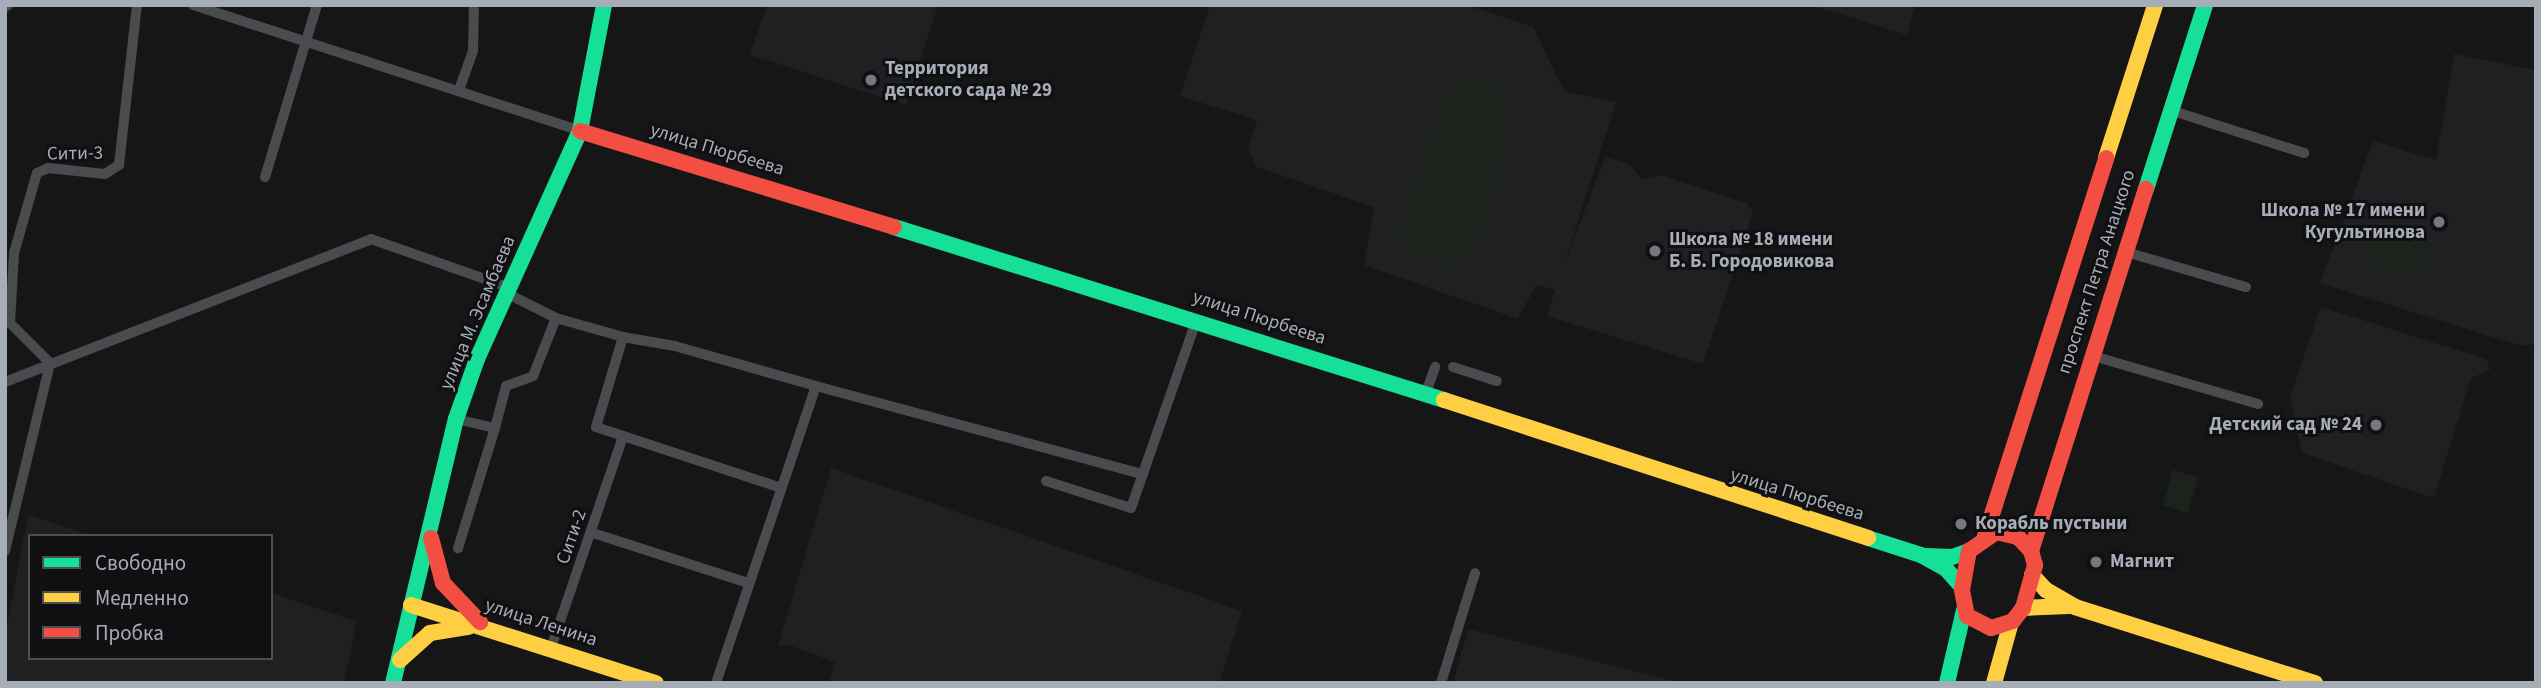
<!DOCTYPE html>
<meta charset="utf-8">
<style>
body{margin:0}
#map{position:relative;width:2541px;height:688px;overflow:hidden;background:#161616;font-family:"Source Sans 3",sans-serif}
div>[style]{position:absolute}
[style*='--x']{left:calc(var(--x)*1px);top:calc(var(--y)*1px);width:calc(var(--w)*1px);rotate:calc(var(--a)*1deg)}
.built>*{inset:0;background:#202022}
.green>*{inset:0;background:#1c231d}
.street>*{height:10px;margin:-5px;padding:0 5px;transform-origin:5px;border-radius:5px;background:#4a4b4f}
.fast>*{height:16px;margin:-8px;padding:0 8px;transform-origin:8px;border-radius:8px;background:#16e098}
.slow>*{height:16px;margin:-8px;padding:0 8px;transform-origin:8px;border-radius:8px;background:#ffcf43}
.jam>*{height:16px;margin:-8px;padding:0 8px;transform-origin:8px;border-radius:8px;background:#f24e42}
.dots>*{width:19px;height:19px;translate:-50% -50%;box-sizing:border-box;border:4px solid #101012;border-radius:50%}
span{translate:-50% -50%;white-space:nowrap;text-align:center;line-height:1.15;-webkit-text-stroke:6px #101012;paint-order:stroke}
.poi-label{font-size:19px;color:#a7adb7;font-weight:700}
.left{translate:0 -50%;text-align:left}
.right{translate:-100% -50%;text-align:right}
.street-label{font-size:19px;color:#a7adb7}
.frame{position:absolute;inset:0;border:7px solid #a7adb7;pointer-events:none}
.legend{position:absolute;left:28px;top:534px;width:245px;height:126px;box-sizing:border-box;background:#101012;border:2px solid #4c4f54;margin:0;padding:9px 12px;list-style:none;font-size:21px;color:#a7adb7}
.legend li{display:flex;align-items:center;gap:14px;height:35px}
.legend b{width:35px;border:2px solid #4c4f54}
</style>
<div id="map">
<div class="built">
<div style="clip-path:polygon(767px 5px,938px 5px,906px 105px,750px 55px)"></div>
<div style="clip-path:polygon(1210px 5px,1466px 5px,1533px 27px,1564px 91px,1616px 102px,1563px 268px,1605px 157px,1629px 164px,1642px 179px,1660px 175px,1747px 203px,1753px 212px,1703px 364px,1547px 316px,1555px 290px,1536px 285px,1518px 319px,1364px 265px,1374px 207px,1256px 167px,1248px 147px,1257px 120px,1180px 96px)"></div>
<div style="clip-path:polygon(1811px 5px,1915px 5px,1907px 35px)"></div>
<div style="clip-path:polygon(2454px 54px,2536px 70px,2536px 343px,2521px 346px,2320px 283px,2373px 141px,2436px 160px)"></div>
<div style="clip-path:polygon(2321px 307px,2486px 359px,2490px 370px,2471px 378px,2434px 498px,2302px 453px,2290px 397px)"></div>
<div style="clip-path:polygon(831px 468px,1242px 611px,1219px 683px,829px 683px,835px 662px,789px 645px,778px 646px)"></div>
<div style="clip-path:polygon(28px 515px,93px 536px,30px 536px,30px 658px,271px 658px,271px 593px,357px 621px,344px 683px,5px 683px,5px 636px)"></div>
<div style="clip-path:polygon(1468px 629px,1681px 683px,1453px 683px)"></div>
</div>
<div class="green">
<div style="clip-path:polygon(1464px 75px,1492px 82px,1509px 103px,1510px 131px,1477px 248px,1453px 267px,1412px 259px,1398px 231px,1441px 96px)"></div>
<div style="clip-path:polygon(2370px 230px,2431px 248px,2422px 281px,2361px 263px)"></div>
<div style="clip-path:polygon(2173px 470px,2198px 477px,2188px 513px,2163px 505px)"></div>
</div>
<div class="street">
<div style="--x:193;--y:5;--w:407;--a:18"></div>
<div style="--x:5;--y:7;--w:4;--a:-34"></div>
<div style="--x:459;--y:90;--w:41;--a:-70.3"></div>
<div style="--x:473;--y:51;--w:46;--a:-88.8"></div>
<div style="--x:2170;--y:110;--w:141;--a:17.8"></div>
<div style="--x:265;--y:177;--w:180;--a:-73.2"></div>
<div style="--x:2126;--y:252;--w:125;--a:16.3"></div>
<div style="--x:556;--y:318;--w:70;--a:15.8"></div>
<div style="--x:2093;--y:356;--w:172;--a:16.2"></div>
<div style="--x:1453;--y:367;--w:46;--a:17.7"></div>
<div style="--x:5;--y:382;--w:393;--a:-21.3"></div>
<div style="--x:371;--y:239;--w:148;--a:19.3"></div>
<div style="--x:816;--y:386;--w:339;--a:15.1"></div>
<div style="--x:1425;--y:395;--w:30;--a:-70"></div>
<div style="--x:456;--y:419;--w:40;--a:13"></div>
<div style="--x:495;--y:428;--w:126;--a:107.1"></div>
<div style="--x:495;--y:428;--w:43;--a:-75.3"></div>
<div style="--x:506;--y:386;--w:29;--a:-20"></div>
<div style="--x:533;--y:376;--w:62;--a:-68.4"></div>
<div style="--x:556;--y:318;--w:54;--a:-153.4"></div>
<div style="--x:1046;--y:481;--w:89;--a:17.6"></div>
<div style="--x:1131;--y:508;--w:200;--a:-70.8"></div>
<div style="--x:593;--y:533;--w:163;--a:17.9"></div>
<div style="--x:5;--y:551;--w:193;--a:-76.5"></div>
<div style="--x:50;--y:363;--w:57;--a:-135"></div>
<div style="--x:10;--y:323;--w:70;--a:-86.7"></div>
<div style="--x:14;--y:253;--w:83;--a:-74"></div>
<div style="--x:37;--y:173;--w:12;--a:-24"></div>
<div style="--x:48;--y:168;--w:57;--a:6"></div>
<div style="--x:105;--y:174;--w:17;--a:-33"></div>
<div style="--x:119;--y:165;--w:161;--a:-83.6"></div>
<div style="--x:551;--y:648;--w:224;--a:-71.2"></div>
<div style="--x:716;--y:683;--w:313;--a:-71.4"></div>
<div style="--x:816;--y:386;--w:147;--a:-164.2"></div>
<div style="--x:675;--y:346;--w:53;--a:-170.2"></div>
<div style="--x:623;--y:337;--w:94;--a:106.7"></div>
<div style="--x:596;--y:427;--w:192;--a:18.2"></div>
<div style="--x:1441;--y:683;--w:115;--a:-72.8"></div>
</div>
<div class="fast">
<div style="--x:2146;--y:189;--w:193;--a:-72.2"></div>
<div style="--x:894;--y:227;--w:577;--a:17.46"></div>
<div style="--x:1868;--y:538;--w:56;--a:17.8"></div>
<div style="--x:1921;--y:555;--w:29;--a:29"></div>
<div style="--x:1946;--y:569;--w:24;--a:48"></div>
<div style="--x:1927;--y:556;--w:25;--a:2"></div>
<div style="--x:1952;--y:557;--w:18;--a:-19"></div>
<div style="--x:393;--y:683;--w:271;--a:-76.6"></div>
<div style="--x:456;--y:419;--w:64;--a:-70.7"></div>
<div style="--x:477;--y:359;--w:250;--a:-65.7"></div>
<div style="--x:580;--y:131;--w:128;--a:-79.2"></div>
<div style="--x:1947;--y:683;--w:75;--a:-76.9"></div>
</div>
<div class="slow">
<div style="--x:2106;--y:158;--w:161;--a:-72.2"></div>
<div style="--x:1444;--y:400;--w:446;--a:18"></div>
<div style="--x:2032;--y:575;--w:21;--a:47"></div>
<div style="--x:2046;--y:590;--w:34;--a:30"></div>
<div style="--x:2075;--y:607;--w:252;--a:17.6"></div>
<div style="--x:411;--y:605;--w:257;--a:17.7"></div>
<div style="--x:2023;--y:608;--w:46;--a:-2.5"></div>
<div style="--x:400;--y:660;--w:40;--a:-42"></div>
<div style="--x:430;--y:633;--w:39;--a:-9"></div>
<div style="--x:1994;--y:683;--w:63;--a:-74.4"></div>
</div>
<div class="jam">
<div style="--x:580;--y:131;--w:328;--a:17"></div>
<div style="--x:1996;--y:532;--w:23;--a:13"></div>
<div style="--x:2018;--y:537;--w:19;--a:47"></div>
<div style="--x:2031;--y:551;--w:15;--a:74"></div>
<div style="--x:2035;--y:565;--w:45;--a:105.6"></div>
<div style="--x:2023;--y:608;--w:16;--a:128"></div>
<div style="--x:2013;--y:621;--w:23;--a:162"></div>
<div style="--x:1991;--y:628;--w:27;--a:-153"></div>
<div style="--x:1967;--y:616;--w:26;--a:-101"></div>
<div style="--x:1962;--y:590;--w:40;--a:-80"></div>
<div style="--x:1969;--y:551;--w:33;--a:-35"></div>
<div style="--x:1985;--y:536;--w:397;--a:-72.2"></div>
<div style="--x:431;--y:538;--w:47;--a:75.1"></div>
<div style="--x:443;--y:583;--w:54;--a:46.5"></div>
<div style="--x:2031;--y:551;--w:380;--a:-72.4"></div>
</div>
<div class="dots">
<div style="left:871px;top:80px;background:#74787f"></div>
<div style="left:2439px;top:222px;background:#74787f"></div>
<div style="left:1655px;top:251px;background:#74787f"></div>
<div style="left:2376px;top:425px;background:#74787f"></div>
<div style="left:1961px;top:524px;background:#74787f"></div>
<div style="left:2096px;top:562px;background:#74787f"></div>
</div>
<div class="poi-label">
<span class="left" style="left:885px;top:80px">Территория<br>детского сада № 29</span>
<span class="right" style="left:2425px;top:222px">Школа № 17 имени<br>Кугультинова</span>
<span class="left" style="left:1669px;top:251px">Школа № 18 имени<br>Б. Б. Городовикова</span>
<span class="right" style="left:2362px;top:425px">Детский сад № 24</span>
<span class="left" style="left:1975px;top:524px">Корабль пустыни</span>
<span class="left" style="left:2110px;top:562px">Магнит</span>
</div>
<div class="street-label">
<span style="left:717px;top:150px;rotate:17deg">улица Пюрбеева</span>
<span style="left:75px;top:154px;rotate:-1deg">Сити-3</span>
<span style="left:2097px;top:272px;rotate:-72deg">проспект Петра Анацкого</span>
<span style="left:478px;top:313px;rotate:-67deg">улица М. Эсамбаева</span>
<span style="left:1259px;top:318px;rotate:18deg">улица Пюрбеева</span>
<span style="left:1797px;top:495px;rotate:17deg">улица Пюрбеева</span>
<span style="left:572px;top:537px;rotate:-71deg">Сити-2</span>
<span style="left:541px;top:623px;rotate:18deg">улица Ленина</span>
</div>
<div class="frame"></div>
<ul class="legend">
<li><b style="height:9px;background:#16e098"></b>Свободно</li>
<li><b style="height:9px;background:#ffcf43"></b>Медленно</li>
<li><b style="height:9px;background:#f24e42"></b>Пробка</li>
</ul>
</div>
